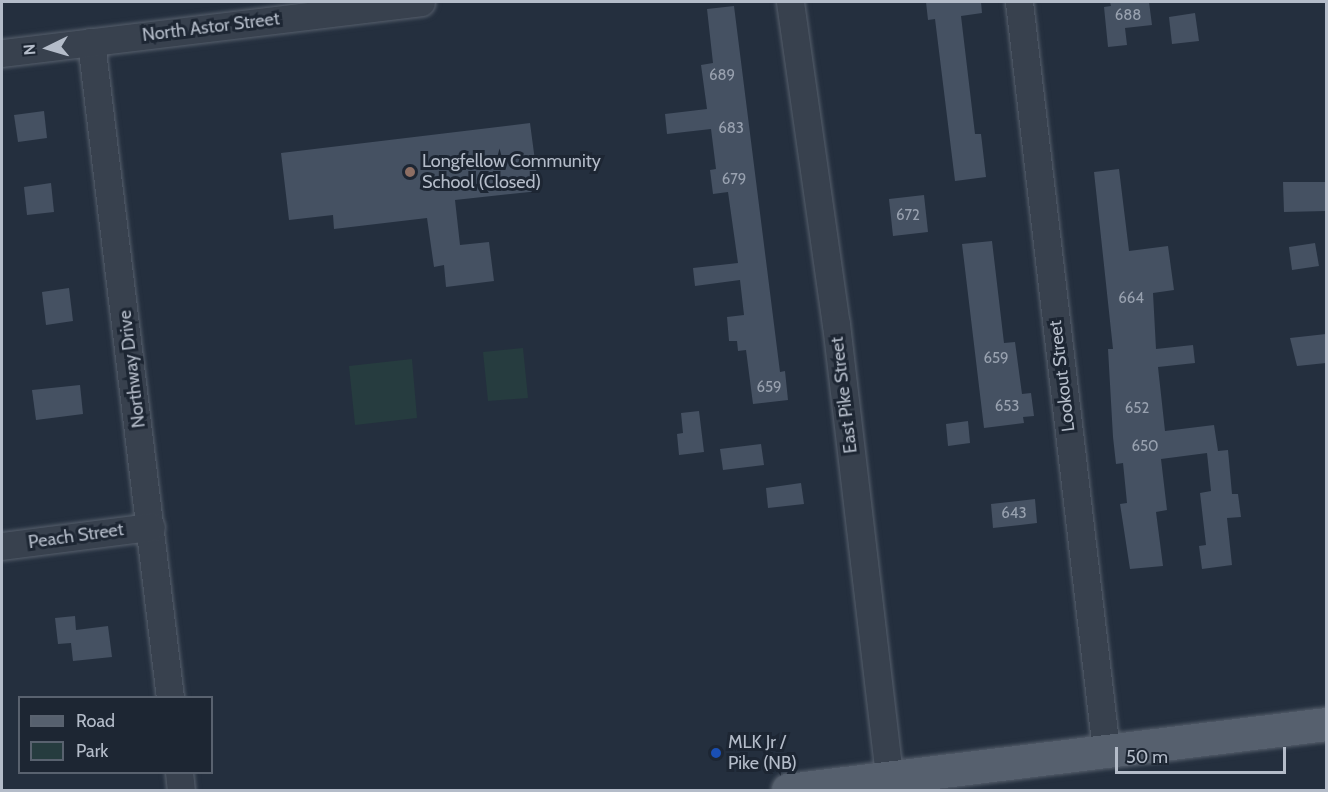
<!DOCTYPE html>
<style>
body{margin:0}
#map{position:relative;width:1328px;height:792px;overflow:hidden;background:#242f3e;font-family:Cabin,sans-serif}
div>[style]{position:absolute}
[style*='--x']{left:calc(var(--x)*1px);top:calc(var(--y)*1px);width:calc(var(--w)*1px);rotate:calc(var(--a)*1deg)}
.green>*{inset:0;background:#263c3f}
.building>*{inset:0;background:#455162}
.roads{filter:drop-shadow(0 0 2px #565f6c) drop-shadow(0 0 2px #565f6c)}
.minor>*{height:27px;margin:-13.5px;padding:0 13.5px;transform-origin:13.5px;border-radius:13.5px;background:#38414e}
.major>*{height:33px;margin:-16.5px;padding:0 16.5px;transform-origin:16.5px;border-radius:16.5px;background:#56606e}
.dots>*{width:16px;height:16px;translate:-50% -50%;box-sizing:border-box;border:3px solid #1d2633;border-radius:50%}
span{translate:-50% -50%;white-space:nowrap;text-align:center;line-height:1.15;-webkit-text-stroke:6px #1d2633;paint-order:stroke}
.number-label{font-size:15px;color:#98a1af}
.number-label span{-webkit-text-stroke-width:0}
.street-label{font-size:18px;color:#b4bcc9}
.poi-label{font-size:18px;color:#b4bcc9}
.left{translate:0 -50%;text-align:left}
.frame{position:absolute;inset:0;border:3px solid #b4bcc9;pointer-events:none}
.legend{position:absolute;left:18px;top:696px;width:195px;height:78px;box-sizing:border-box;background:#1d2633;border:2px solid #59626f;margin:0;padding:8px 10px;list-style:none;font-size:18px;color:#b4bcc9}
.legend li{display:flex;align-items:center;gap:12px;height:30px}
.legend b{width:30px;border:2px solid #59626f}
.north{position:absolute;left:18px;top:18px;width:60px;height:60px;-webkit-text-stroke:4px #1d2633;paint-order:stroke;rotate:265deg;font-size:16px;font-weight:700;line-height:24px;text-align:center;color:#b4bcc9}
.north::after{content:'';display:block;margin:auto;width:21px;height:27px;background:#b4bcc9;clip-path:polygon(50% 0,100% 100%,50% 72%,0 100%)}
.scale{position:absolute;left:1115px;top:747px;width:171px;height:27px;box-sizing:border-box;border:3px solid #b4bcc9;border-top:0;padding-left:8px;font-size:18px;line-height:21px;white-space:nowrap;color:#b4bcc9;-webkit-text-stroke:4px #1d2633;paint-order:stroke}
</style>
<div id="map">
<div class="green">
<div style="clip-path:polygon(523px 348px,528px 398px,488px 401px,483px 352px)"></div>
<div style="clip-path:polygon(412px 359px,417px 418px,355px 425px,349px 366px)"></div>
</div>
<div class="building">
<div style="clip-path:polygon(926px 2px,981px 2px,982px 13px,961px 16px,975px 134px,981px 134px,986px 177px,955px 181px,935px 19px,928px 20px)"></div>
<div style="clip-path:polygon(1110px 2px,1149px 2px,1152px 25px,1125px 28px,1127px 45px,1108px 47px,1104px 7px,1111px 6px)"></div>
<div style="clip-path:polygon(734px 6px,780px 372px,785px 371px,788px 400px,753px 404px,746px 350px,738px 351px,737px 341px,729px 341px,727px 317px,744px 315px,740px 280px,695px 286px,693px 268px,738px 263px,728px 192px,713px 194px,710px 170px,716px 169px,711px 129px,667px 134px,665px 114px,707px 109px,701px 65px,713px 63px,707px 9px)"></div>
<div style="clip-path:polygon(1195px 13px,1199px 41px,1172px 44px,1169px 17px)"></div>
<div style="clip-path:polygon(44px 111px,47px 138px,18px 142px,14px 115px)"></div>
<div style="clip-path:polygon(530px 123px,539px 191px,455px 200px,460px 245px,489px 242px,494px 281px,446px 287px,444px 265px,434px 267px,427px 218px,334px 229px,333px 215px,289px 220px,281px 153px)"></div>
<div style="clip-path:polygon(1119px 169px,1129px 251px,1168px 246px,1174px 290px,1153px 293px,1156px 349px,1193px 345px,1195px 363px,1158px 367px,1165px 431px,1214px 425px,1218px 451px,1228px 450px,1232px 494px,1238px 494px,1241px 517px,1227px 518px,1232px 565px,1202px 569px,1199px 546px,1206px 545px,1200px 493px,1211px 491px,1207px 453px,1161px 459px,1167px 510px,1156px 512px,1163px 566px,1130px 569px,1120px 504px,1127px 503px,1123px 463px,1116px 464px,1113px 437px,1108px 349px,1113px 349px,1094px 172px)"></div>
<div style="clip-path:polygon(1283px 182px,1326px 182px,1326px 211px,1284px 212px)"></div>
<div style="clip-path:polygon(51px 183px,54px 212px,27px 215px,24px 187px)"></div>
<div style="clip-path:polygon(924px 195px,928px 232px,893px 236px,889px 199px)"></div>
<div style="clip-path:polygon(992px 241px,1004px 343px,1015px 342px,1022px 394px,1031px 393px,1034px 416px,1023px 417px,1024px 423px,984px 428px,962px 244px)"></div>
<div style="clip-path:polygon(1315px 243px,1319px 266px,1292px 270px,1289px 247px)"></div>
<div style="clip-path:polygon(69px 288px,73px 321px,46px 325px,42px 292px)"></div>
<div style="clip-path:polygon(1326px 334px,1326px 363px,1297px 366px,1290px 338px)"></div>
<div style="clip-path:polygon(80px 385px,83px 414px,36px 420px,32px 390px)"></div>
<div style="clip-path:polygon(699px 411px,704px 452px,679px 455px,677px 434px,683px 433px,681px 413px)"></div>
<div style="clip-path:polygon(968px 421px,970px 443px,948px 446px,946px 424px)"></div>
<div style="clip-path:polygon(761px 444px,764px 465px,723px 470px,720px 449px)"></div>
<div style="clip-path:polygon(801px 483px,804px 504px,768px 508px,766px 488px)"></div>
<div style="clip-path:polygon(1035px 499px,1037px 523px,993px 528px,991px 504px)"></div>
<div style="clip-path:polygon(75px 616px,76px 630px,108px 626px,112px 657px,73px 661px,71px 643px,58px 644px,55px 618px)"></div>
</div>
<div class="roads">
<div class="minor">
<div style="--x:790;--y:2;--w:325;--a:81.9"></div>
<div style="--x:836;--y:324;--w:469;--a:83.3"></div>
<div style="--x:1019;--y:2;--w:754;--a:83.37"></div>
<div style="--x:91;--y:42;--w:661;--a:83.13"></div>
<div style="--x:2;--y:53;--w:422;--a:-6.9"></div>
<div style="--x:2;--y:546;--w:150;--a:-7.3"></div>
<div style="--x:179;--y:772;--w:18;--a:84"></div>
</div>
<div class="major">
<div style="--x:788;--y:790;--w:542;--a:-6.99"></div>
</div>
</div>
<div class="dots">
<div style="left:410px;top:172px;background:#8d6e63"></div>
<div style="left:716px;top:753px;background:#1a4fb4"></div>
</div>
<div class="number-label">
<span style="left:1128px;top:16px">688</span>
<span style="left:722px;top:76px">689</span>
<span style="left:731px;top:129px">683</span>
<span style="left:734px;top:180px">679</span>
<span style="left:908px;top:216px">672</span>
<span style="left:1131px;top:299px">664</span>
<span style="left:996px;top:359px">659</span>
<span style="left:769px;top:388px">659</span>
<span style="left:1007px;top:407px">653</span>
<span style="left:1137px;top:409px">652</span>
<span style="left:1145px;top:447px">650</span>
<span style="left:1014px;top:514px">643</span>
</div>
<div class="street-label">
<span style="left:211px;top:27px;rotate:-7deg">North Astor Street</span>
<span style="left:132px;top:369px;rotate:-97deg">Northway Drive</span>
<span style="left:1062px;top:376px;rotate:-97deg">Lookout Street</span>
<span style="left:844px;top:395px;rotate:-97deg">East Pike Street</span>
<span style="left:76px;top:536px;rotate:-8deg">Peach Street</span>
</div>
<div class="poi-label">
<span class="left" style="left:422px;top:172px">Longfellow Community<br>School (Closed)</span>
<span class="left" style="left:728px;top:753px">MLK Jr /<br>Pike (NB)</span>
</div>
<div class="frame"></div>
<ul class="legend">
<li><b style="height:8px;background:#56606e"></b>Road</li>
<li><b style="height:16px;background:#263c3f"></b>Park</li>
</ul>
<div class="north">N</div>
<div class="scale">50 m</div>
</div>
